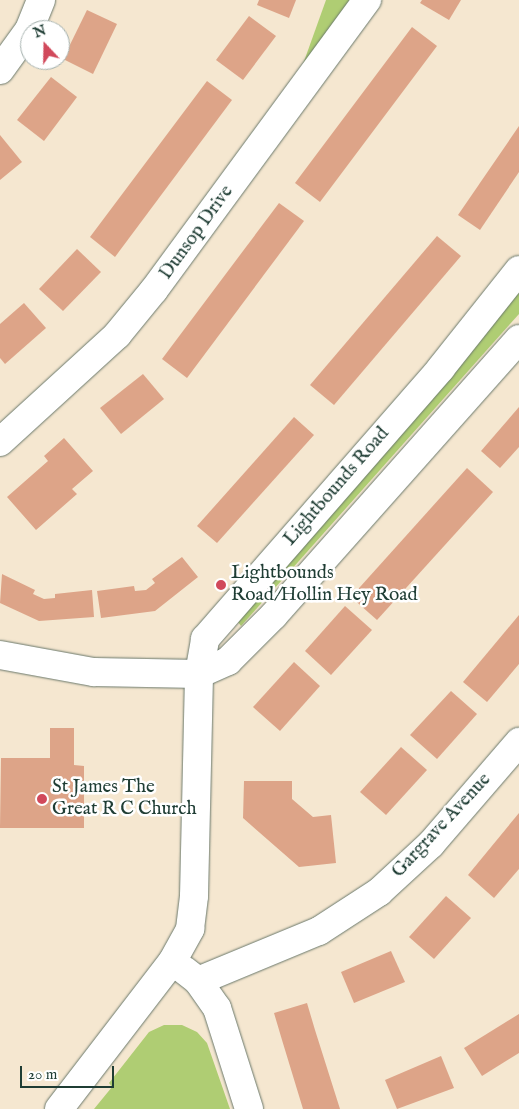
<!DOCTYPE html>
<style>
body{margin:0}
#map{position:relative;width:519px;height:1109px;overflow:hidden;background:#f5e7d0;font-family:"IM FELL English",serif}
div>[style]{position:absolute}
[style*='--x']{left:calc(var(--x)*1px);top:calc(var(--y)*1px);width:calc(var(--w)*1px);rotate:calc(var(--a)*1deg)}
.green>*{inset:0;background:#afcd73}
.building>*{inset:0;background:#dda488}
.roads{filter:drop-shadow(0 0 1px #6a786b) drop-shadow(0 0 1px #6a786b)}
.minor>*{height:28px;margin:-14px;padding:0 14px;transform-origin:14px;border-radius:14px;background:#fff}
.dots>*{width:14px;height:14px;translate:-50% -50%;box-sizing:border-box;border:2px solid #fff;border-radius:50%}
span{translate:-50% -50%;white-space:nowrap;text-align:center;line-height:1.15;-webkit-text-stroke:5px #fff;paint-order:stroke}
.street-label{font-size:19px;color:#1f3d34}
.poi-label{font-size:19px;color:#1f3d34}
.left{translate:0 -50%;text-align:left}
.north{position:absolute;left:20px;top:20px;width:50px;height:50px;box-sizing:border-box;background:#fff;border:1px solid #a5b1ae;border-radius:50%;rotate:339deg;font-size:14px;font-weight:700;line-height:20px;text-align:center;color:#1f3d34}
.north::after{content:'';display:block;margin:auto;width:18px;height:22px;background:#d1495b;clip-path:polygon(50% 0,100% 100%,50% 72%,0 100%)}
.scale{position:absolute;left:20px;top:1066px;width:94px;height:22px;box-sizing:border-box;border:2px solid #1f3d34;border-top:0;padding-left:6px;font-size:15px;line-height:18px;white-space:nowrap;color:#1f3d34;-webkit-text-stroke:4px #fff;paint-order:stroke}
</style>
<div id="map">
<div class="green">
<div style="clip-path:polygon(326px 0,358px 0,293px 92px)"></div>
<div style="clip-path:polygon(519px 288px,519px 314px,241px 626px,235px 618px)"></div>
<div style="clip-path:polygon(164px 1025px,182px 1025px,197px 1032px,207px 1043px,230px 1109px,94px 1109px,112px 1087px,109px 1083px,149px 1032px)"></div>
</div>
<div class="building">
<div style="clip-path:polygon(259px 0,296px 0,289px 18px,257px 5px)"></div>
<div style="clip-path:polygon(422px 0,461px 0,449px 20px,420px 3px)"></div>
<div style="clip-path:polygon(87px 10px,117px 24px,93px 74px,63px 59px)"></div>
<div style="clip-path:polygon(249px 16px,276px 36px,243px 80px,216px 60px)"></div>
<div style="clip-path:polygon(412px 27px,437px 46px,320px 202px,295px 183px)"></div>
<div style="clip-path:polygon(51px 77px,77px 97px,44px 141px,17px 120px)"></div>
<div style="clip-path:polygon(207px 81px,232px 100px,115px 257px,90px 237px)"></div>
<div style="clip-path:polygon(519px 126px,519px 172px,480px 230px,458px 215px)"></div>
<div style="clip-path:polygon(0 135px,22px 162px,0 180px)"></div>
<div style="clip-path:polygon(279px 203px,304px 221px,187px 378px,162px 359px)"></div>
<div style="clip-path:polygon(437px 236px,461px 256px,334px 405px,310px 385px)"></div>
<div style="clip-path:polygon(77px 249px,101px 272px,63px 311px,39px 289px)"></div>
<div style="clip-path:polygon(24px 303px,46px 328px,5px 364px,0 358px,0 324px)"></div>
<div style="clip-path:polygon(143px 374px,164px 399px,121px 434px,100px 408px)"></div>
<div style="clip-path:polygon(519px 407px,519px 447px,500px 468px,481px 451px)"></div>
<div style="clip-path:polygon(294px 417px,314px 435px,217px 543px,197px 526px)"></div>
<div style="clip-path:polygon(64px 438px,93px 471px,72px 489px,77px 494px,36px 530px,7px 497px,48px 461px,44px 456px)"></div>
<div style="clip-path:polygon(467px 468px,493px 492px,377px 620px,351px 597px)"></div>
<div style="clip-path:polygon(182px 557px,198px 577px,155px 611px,101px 618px,97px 591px,134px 586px,135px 591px,146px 590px,155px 583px,152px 579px)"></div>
<div style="clip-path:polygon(2px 574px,35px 590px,33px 594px,44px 599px,55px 598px,55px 594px,92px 590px,94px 617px,39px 621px,0 603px)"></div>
<div style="clip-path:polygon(345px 606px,372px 630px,331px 675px,305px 651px)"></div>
<div style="clip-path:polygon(519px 615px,519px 664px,487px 702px,463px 682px)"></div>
<div style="clip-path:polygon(294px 662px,320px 686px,280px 731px,253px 707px)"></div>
<div style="clip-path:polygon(451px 691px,477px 714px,437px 759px,410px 735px)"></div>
<div style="clip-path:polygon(50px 728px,74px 728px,74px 765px,84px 766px,84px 828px,0 828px,1px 758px,50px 758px)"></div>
<div style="clip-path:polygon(401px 747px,427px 770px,386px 815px,360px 792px)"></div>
<div style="clip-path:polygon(244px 781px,292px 781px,292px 799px,313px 817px,331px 815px,336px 863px,299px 867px,243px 818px)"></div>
<div style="clip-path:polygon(519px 813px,519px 869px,494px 898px,468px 875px)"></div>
<div style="clip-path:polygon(446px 896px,471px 918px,434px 959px,409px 937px)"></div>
<div style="clip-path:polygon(391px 951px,405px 982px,354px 1003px,341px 972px)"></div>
<div style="clip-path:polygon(307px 1003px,315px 1030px,340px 1109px,303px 1109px,282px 1040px,274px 1013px)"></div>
<div style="clip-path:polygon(519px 1014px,519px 1053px,482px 1076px,464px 1048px)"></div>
<div style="clip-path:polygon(441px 1056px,454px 1088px,397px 1109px,385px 1080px)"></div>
</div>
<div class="roads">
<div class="minor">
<div style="--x:0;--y:70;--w:49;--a:-54.1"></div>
<div style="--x:29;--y:30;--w:32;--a:-68"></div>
<div style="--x:0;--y:442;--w:159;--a:-42.4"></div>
<div style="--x:117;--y:335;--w:58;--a:-50.6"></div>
<div style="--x:154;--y:290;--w:360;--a:-53.7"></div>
<div style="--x:0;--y:655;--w:96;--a:10.3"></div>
<div style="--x:94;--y:672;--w:105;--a:1.1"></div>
<div style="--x:199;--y:674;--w:32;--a:-24"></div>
<div style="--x:228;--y:661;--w:65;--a:-45"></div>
<div style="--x:274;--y:615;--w:369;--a:-48.4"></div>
<div style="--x:184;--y:970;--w:18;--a:38"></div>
<div style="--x:198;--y:981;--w:33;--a:55"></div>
<div style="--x:217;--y:1008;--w:106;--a:72.4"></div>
<div style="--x:198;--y:981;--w:131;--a:-22.5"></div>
<div style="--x:319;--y:931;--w:72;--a:-33"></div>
<div style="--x:379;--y:892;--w:71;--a:-42.7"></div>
<div style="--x:431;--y:844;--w:135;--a:-49.2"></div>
<div style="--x:59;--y:1109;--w:185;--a:-52.5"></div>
<div style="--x:172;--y:962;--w:38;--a:-61"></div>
<div style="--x:190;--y:929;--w:33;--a:-83"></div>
<div style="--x:194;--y:896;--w:222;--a:-88.7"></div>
<div style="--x:199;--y:674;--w:36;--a:-80"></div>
<div style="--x:205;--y:639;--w:359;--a:-48.9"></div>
<div style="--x:441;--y:368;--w:125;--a:-51.5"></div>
</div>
</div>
<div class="dots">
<div style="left:221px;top:585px;background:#d1495b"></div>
<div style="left:42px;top:799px;background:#d1495b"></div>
</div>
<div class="street-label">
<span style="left:197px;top:233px;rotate:-54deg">Dunsop Drive</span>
<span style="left:337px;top:487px;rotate:-49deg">Lightbounds Road</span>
<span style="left:442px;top:826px;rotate:-47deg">Gargrave Avenue</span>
</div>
<div class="poi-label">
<span class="left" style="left:231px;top:585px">Lightbounds<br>Road/Hollin Hey Road</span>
<span class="left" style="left:52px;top:799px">St James The<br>Great R C Church</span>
</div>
<div class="north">N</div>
<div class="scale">20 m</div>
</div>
